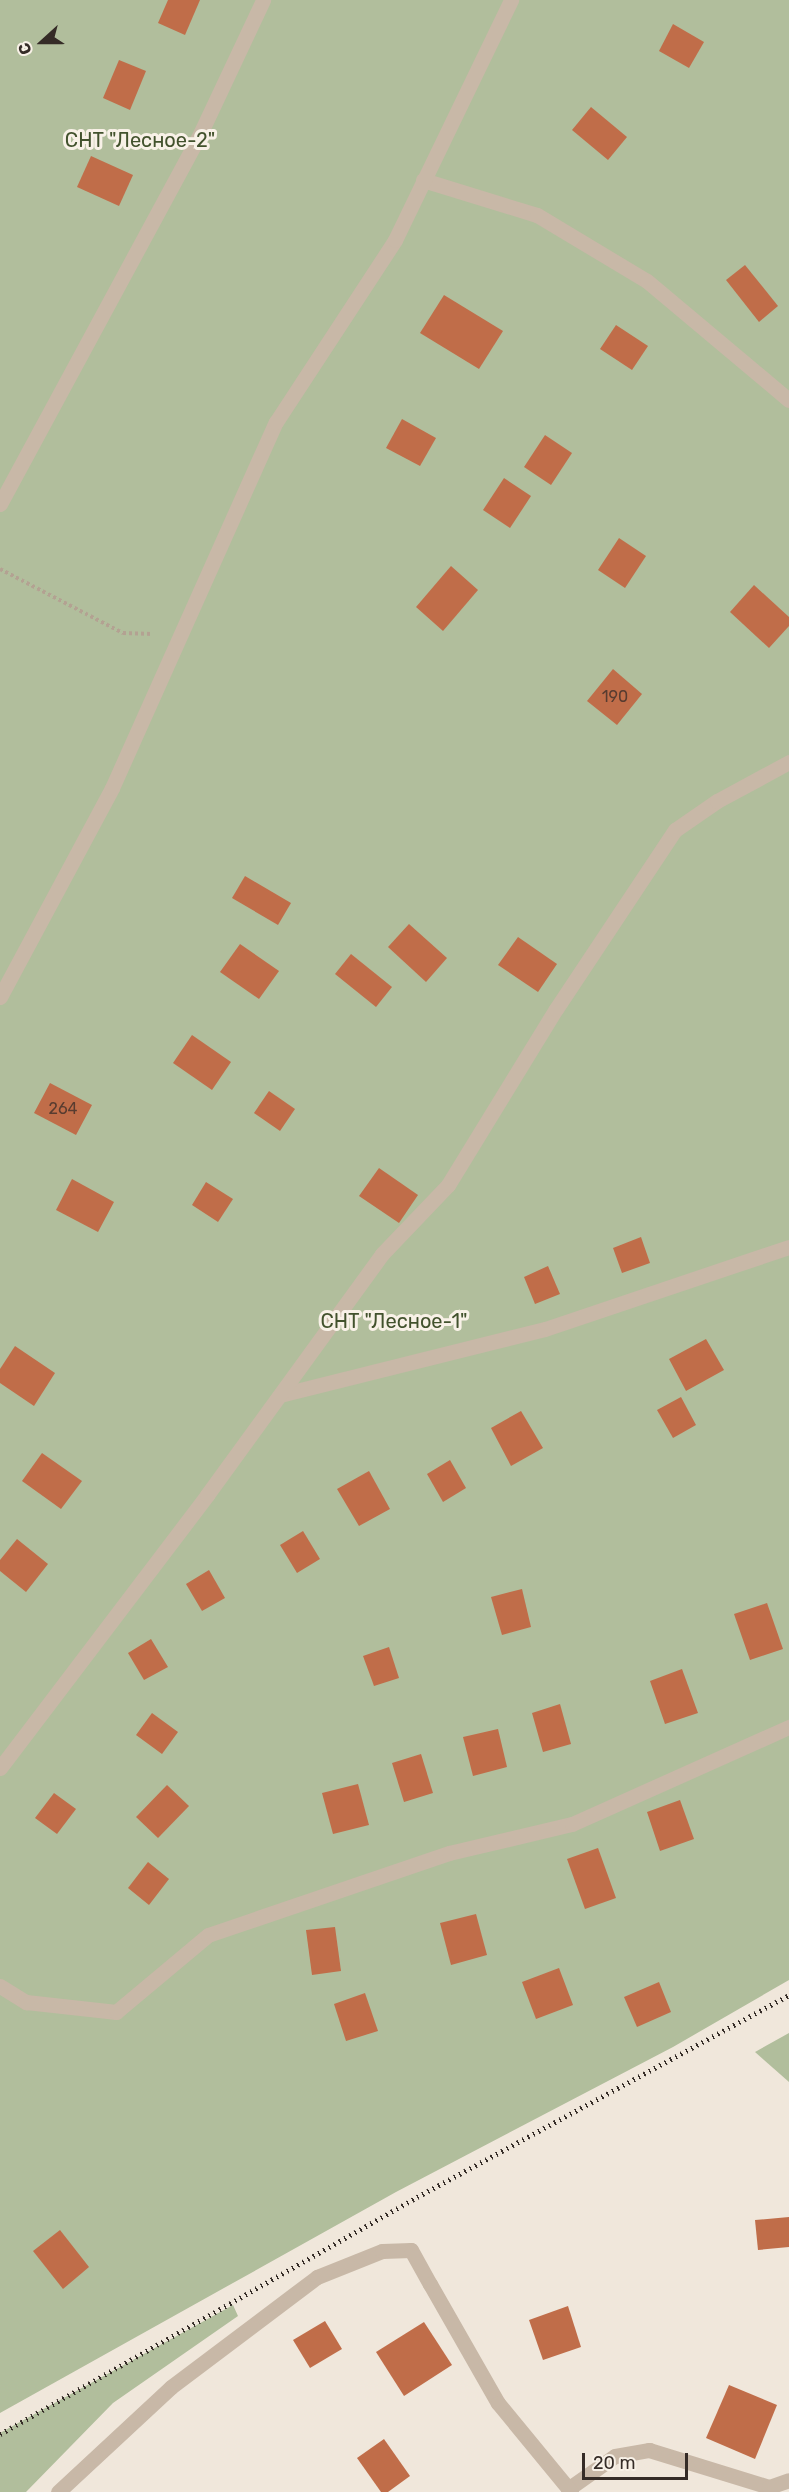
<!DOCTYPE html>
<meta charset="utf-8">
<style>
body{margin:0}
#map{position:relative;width:789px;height:2492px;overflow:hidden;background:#f0e7db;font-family:Rubik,sans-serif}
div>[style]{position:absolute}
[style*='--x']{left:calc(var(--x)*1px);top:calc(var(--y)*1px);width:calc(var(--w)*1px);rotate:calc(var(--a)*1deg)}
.green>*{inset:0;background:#b1be9c}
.building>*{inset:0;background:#c06d49}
.path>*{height:4px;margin-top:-2px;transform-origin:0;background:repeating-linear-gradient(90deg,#b3a292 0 3px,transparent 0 6px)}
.service>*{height:15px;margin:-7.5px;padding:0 7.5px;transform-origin:7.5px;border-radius:7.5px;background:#c8b8a7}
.minor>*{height:15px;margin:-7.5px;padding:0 7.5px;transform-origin:7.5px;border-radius:7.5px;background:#c8b8a7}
.rail>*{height:4.5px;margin-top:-2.25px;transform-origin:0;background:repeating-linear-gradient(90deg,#352c27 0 1.5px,transparent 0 6px)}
span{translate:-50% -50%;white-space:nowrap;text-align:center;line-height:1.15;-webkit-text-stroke:6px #f8f1e7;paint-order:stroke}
.number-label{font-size:16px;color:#583c30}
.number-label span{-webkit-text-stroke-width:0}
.park-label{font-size:20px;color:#42522d}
.north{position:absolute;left:12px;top:12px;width:60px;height:60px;-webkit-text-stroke:4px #f8f1e7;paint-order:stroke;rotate:249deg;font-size:16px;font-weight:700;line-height:24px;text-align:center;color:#352c27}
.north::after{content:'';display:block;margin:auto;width:21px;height:27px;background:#352c27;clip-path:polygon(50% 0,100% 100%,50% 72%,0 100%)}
.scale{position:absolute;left:582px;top:2453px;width:106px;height:27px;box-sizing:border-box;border:3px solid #352c27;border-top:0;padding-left:8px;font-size:18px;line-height:21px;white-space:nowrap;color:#352c27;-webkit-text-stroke:4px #f8f1e7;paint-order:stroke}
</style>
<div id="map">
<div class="green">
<div style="clip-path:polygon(0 0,789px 0,789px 1980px,673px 2047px,396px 2192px,0 2413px)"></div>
<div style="clip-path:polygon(789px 2033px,789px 2082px,755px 2052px)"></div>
<div style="clip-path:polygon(233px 2305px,238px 2316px,113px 2403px,26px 2492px,0 2492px,0 2433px)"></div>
</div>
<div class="building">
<div style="clip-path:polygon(168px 0,200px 0,185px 35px,158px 23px)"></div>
<div style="clip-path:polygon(673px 24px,704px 42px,689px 68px,659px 51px)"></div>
<div style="clip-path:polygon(119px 60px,146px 71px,130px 110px,103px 98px)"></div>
<div style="clip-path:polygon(591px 107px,627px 137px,608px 160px,572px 130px)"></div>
<div style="clip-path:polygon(91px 156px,133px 175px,119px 206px,77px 187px)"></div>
<div style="clip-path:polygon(745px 265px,778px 306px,759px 322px,726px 280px)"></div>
<div style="clip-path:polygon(444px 295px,503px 331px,479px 369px,420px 333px)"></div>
<div style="clip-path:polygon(616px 325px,648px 346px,632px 370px,600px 349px)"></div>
<div style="clip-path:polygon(402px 419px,436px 438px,420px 466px,386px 448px)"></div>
<div style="clip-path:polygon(545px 435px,572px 453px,551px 485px,524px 467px)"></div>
<div style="clip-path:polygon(504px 478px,531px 496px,510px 528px,483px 510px)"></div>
<div style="clip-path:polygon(619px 538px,646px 556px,625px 588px,598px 570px)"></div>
<div style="clip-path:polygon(451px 566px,478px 590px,443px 631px,416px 607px)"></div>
<div style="clip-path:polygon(754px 585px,789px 617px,789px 626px,769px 648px,730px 612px)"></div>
<div style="clip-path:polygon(613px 669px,642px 694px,617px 725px,587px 701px)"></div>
<div style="clip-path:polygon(245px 876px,291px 903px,278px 925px,232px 898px)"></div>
<div style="clip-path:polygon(409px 924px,447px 958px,426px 982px,388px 947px)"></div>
<div style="clip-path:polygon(518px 937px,557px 964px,538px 992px,498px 965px)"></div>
<div style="clip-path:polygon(240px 944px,279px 971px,259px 999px,220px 972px)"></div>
<div style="clip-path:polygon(351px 954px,392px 987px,376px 1007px,335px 974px)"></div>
<div style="clip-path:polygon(192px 1035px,231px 1062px,212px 1090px,173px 1063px)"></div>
<div style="clip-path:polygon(50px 1083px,92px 1105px,76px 1135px,34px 1113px)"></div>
<div style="clip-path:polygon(269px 1091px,295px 1109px,280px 1131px,254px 1113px)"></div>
<div style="clip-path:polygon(379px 1168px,418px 1195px,399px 1223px,359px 1196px)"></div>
<div style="clip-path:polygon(72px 1179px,114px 1202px,98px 1232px,56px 1210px)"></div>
<div style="clip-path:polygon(206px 1182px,233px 1199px,218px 1222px,192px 1205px)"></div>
<div style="clip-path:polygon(641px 1237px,650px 1263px,622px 1273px,613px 1248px)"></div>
<div style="clip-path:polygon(548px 1266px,560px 1294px,535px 1304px,524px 1277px)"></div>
<div style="clip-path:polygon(706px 1339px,724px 1370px,686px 1391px,669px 1359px)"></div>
<div style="clip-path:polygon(15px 1346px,55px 1373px,34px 1406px,0 1383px,0 1369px)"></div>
<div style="clip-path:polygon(681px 1397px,696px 1425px,673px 1438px,657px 1410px)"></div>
<div style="clip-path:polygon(521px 1411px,543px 1448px,511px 1466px,491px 1428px)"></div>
<div style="clip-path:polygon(42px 1453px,82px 1481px,61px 1509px,22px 1481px)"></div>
<div style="clip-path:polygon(450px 1460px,466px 1488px,443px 1502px,427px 1474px)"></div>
<div style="clip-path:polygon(369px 1471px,390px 1509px,359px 1526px,337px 1489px)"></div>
<div style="clip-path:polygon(303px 1531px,320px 1559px,297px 1573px,280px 1545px)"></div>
<div style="clip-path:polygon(17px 1539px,48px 1564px,26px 1592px,0 1571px,0 1560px)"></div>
<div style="clip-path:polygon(209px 1570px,225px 1598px,202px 1611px,186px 1584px)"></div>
<div style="clip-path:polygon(522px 1589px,531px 1627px,502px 1635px,491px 1597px)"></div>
<div style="clip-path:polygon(767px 1603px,783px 1649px,750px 1660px,734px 1614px)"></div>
<div style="clip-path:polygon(151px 1639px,168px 1667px,144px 1680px,128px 1653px)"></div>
<div style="clip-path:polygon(389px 1647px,399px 1678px,374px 1686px,363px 1656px)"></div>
<div style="clip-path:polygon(682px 1669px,698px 1713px,665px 1724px,650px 1681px)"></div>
<div style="clip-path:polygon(560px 1704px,571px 1744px,543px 1752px,532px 1713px)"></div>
<div style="clip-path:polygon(152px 1713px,178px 1732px,162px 1754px,136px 1735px)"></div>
<div style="clip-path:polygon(498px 1729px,507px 1767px,473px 1776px,463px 1737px)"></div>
<div style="clip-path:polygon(421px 1754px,433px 1793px,404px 1802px,392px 1763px)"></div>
<div style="clip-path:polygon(358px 1784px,369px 1825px,333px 1834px,322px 1793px)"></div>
<div style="clip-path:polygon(167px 1785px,189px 1806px,158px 1838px,136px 1817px)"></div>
<div style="clip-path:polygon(54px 1793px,76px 1809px,57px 1834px,35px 1818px)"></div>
<div style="clip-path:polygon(680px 1800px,694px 1839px,660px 1851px,647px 1812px)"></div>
<div style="clip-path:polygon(598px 1848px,616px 1898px,585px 1909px,567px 1859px)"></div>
<div style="clip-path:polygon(148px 1862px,169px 1879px,149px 1905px,128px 1888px)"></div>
<div style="clip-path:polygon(476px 1914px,487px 1955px,451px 1965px,440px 1923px)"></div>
<div style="clip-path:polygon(335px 1927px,341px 1971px,312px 1975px,306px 1930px)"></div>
<div style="clip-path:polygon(559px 1968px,573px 2005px,536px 2019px,522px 1982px)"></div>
<div style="clip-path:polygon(659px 1982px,671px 2012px,637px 2027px,624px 1997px)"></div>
<div style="clip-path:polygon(365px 1993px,378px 2031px,346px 2041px,334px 2004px)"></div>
<div style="clip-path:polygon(789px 2217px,789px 2247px,758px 2250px,755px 2220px)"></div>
<div style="clip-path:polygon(60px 2230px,89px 2267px,63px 2289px,33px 2251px)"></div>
<div style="clip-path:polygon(568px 2306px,581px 2347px,543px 2360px,529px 2320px)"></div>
<div style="clip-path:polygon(325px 2321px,342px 2349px,310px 2368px,293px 2340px)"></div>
<div style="clip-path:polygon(424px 2322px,452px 2365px,404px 2396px,376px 2352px)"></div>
<div style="clip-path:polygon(729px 2385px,777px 2405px,755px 2459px,706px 2438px)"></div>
<div style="clip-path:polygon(384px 2439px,410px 2476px,388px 2492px,381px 2492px,357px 2458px)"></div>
</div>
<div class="path">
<div style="--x:0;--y:569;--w:139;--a:27.5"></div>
<div style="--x:123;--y:633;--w:30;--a:2"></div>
</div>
<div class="service">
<div style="--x:568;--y:2489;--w:57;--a:-35.1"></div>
<div style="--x:615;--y:2456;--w:35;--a:-10"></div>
<div style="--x:649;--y:2450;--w:126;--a:17.1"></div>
<div style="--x:769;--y:2487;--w:21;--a:-19"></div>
<div style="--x:58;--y:2492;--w:154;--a:-42.9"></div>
<div style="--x:171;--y:2387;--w:183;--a:-37"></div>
<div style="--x:317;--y:2277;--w:70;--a:-21.8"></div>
<div style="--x:382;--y:2251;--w:29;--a:-2"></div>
<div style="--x:411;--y:2250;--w:39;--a:61"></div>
</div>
<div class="minor">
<div style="--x:423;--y:180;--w:119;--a:17.1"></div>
<div style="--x:537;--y:215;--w:128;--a:31"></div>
<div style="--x:647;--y:281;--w:185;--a:40"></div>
<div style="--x:0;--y:504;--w:423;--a:-61.6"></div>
<div style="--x:201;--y:132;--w:146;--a:-64.8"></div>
<div style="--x:0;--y:997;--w:237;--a:-61.8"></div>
<div style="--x:112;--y:788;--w:401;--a:-65.9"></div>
<div style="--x:276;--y:422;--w:217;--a:-56.8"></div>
<div style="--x:395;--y:240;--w:267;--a:-64.2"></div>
<div style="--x:280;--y:1395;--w:273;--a:-14"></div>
<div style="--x:545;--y:1329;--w:257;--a:-18.6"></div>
<div style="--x:0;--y:1768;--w:343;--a:-52.8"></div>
<div style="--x:207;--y:1495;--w:298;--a:-54"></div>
<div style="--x:382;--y:1254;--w:95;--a:-46.3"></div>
<div style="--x:448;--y:1185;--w:206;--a:-58.5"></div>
<div style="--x:556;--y:1009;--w:215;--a:-56.4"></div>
<div style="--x:675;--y:830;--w:51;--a:-34.6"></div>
<div style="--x:717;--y:801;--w:82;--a:-28.4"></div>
<div style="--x:0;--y:1986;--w:31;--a:32"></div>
<div style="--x:26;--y:2002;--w:91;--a:6.3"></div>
<div style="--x:116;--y:2012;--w:120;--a:-39.9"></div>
<div style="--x:208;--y:1935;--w:255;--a:-18.8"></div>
<div style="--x:449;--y:1853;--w:126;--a:-13.3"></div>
<div style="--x:572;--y:1824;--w:238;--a:-24.1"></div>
<div style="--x:430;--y:2284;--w:137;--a:60.3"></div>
<div style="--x:498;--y:2403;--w:115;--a:50.6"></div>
</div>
<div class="rail">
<div style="--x:0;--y:2434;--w:480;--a:-29.6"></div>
<div style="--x:417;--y:2197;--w:423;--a:-28.5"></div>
</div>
<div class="number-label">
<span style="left:615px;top:697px">190</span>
<span style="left:63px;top:1109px">264</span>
</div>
<div class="park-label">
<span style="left:140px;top:140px">СНТ "Лесное-2"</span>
<span style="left:394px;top:1321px">СНТ "Лесное-1"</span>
</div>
<div class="north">С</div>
<div class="scale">20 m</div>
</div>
